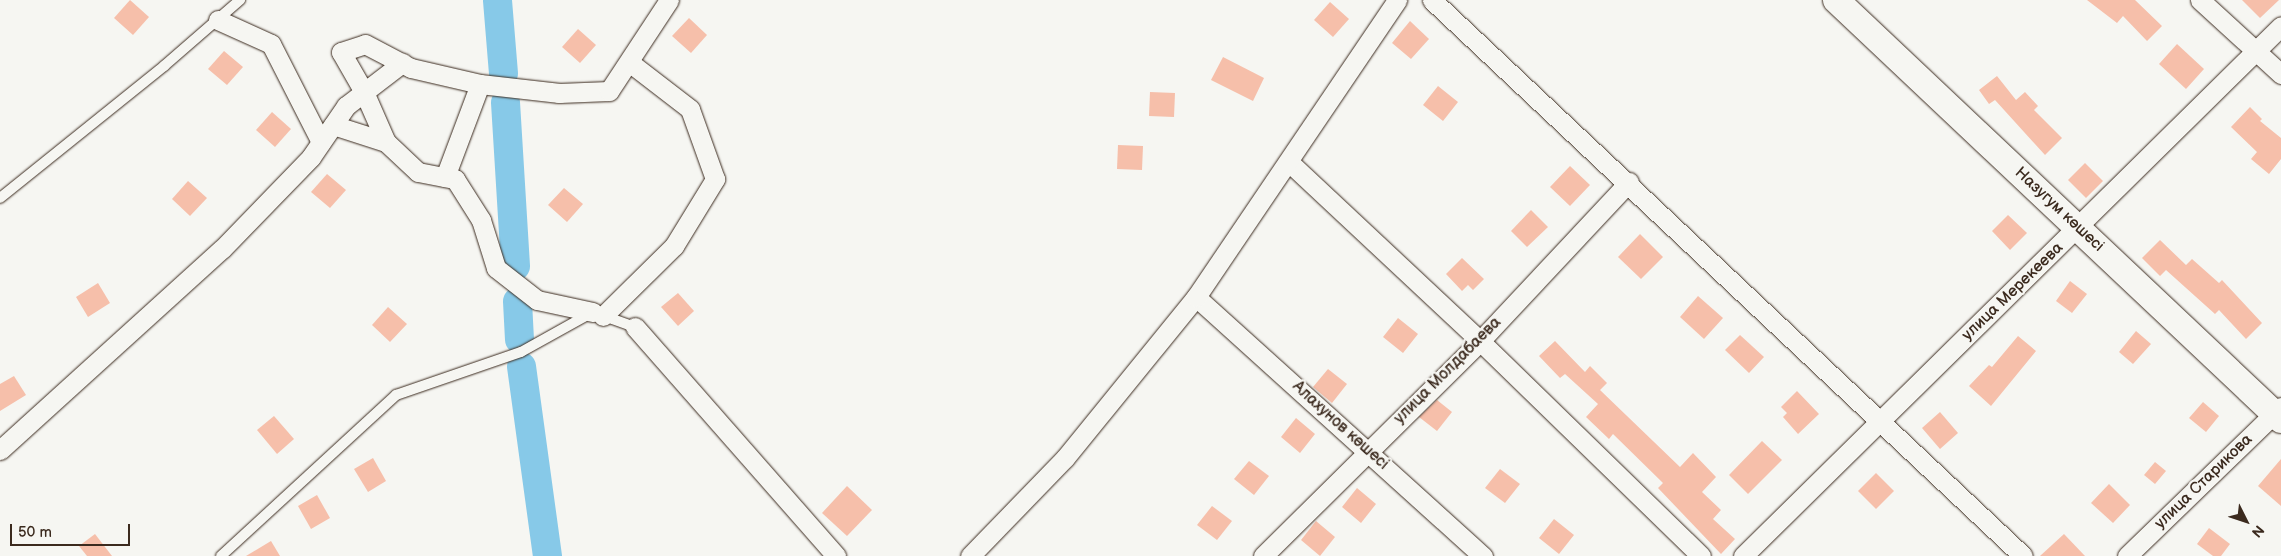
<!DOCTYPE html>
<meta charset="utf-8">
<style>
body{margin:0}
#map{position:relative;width:2281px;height:556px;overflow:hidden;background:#f6f6f2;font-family:"Balsamiq Sans",sans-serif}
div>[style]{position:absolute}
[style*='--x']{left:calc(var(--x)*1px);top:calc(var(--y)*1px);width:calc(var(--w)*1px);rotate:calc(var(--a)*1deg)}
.river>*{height:29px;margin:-14.5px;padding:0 14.5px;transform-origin:14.5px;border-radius:14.5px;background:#87c9e8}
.building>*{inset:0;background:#f6bfaa}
.roads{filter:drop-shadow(0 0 1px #3b2a1e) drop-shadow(0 0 1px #3b2a1e)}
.lane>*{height:10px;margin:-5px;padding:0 5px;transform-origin:5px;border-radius:5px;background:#f6f6f2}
.street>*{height:19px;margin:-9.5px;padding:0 9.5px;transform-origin:9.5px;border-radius:9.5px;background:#f6f6f2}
.secondary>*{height:26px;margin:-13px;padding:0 13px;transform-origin:13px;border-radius:13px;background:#f6f6f2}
span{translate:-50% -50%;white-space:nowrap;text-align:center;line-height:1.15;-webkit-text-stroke:4.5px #f6f6f2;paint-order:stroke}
.street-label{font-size:16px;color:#3b2a1e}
.north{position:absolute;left:2221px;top:496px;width:50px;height:50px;-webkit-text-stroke:4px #f6f6f2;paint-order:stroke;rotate:131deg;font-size:14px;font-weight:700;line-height:20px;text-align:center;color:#3b2a1e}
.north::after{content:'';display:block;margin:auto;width:18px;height:22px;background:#3b2a1e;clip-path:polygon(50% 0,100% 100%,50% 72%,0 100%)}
.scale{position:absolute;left:10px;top:524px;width:120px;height:22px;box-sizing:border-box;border:2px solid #3b2a1e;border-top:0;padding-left:6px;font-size:15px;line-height:18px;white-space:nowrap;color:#3b2a1e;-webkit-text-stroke:4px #f6f6f2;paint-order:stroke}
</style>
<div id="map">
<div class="river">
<div style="--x:497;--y:0;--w:73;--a:85.3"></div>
<div style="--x:505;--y:102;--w:164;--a:86.5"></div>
<div style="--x:517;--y:301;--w:38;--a:87"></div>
<div style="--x:521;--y:366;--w:192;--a:82.2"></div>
</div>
<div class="building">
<div style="clip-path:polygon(130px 0,149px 17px,133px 35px,114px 18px)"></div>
<div style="clip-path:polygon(2087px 0,2135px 0,2162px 26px,2147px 41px,2123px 16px,2117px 23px)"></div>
<div style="clip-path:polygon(2242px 0,2279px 0,2260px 18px)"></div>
<div style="clip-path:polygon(1330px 2px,1349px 19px,1333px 37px,1314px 20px)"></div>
<div style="clip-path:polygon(689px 18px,707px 35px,691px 53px,672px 36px)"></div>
<div style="clip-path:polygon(1410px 21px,1429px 39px,1411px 59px,1392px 43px)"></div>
<div style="clip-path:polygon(578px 29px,596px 45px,580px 63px,562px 47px)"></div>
<div style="clip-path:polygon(2177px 44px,2204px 69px,2186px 89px,2159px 64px)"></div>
<div style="clip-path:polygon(224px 51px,243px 67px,227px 85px,208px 69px)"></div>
<div style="clip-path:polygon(1223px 57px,1264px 78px,1253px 101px,1211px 80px)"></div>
<div style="clip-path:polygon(1997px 76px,2016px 100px,2025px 92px,2038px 106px,2034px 110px,2062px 138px,2045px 155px,1995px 100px,1989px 104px,1979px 90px)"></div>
<div style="clip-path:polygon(1438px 86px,1458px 102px,1443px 121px,1423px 105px)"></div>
<div style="clip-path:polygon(1150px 92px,1175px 93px,1174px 117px,1149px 116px)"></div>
<div style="clip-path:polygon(2250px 107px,2262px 119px,2260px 121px,2281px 138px,2281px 159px,2269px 174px,2251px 159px,2257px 152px,2231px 127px)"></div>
<div style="clip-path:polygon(272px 112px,291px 129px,275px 147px,256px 130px)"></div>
<div style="clip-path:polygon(1118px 145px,1143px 146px,1142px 170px,1117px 169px)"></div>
<div style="clip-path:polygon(2085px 163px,2103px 181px,2086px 198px,2068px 180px)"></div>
<div style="clip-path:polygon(1570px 166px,1590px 185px,1570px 206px,1550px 187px)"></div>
<div style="clip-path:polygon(327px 174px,346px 190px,330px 208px,311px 192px)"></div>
<div style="clip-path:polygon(188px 181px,207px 198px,190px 216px,172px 199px)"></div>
<div style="clip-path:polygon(564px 188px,583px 204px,567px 222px,548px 205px)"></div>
<div style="clip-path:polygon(1531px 210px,1548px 227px,1527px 247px,1511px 231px)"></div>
<div style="clip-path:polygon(2008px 215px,2027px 233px,2010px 250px,1992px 231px)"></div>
<div style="clip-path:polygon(1640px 234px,1663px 257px,1641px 279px,1618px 257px)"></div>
<div style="clip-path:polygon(2160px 240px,2186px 265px,2192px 259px,2219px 283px,2222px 280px,2262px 323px,2246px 339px,2219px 310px,2215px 314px,2166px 270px,2160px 276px,2142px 258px)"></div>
<div style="clip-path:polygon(1462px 258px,1484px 279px,1473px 290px,1468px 285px,1462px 291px,1446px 274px)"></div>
<div style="clip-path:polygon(2070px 281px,2087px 294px,2072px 313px,2056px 301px)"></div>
<div style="clip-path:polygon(98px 283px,110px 303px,88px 317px,76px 297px)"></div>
<div style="clip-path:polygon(678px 293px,694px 311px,678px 326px,661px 307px)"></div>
<div style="clip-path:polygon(1698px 296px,1723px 318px,1704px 339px,1680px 317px)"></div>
<div style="clip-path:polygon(388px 307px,407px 324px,390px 342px,372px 325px)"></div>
<div style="clip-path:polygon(1398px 318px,1418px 334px,1403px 353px,1383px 337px)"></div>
<div style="clip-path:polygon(2136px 331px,2151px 344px,2133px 364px,2119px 352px)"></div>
<div style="clip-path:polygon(1740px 335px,1764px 357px,1749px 373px,1725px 350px)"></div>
<div style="clip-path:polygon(2018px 336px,2036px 351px,1991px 406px,1969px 386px,1989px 365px,1992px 367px)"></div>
<div style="clip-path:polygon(1555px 341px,1585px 372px,1590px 366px,1607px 383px,1600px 390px,1680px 467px,1693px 453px,1716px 477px,1702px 492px,1721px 510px,1713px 519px,1735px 539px,1721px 554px,1658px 488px,1663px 483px,1613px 434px,1609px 439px,1586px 417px,1598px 404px,1565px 374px,1560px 378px,1539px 356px)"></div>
<div style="clip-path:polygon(1328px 369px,1347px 384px,1332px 403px,1313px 387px)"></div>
<div style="clip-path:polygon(14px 376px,26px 395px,0 411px,0 384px)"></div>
<div style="clip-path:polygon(1797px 391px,1819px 414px,1798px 434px,1783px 417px,1787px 413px,1781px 407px)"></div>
<div style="clip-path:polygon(1437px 400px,1452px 412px,1437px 431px,1419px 417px)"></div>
<div style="clip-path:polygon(2203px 402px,2219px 416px,2206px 432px,2189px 418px)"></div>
<div style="clip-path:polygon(1940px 412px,1958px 433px,1940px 449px,1922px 428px)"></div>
<div style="clip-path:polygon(274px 416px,294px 439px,277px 454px,257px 430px)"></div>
<div style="clip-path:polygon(1296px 418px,1315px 434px,1300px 453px,1281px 437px)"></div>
<div style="clip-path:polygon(1762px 441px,1782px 460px,1748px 494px,1729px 475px)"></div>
<div style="clip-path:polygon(373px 458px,386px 481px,368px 492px,354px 469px)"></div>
<div style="clip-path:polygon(2281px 459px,2281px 506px,2258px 486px)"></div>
<div style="clip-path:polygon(1249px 461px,1269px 476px,1254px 495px,1234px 479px)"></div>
<div style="clip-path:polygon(2155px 462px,2166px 471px,2155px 484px,2144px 475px)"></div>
<div style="clip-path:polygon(1500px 469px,1520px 484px,1505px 503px,1485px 488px)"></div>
<div style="clip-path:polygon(1876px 473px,1894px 491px,1876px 509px,1858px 491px)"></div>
<div style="clip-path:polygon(2109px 484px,2130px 505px,2113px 523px,2091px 503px)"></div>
<div style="clip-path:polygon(847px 486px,872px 510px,847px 536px,822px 513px)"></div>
<div style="clip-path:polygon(1357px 488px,1376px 504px,1361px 523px,1342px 507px)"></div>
<div style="clip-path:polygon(317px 495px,330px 518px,311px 529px,298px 506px)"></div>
<div style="clip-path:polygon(1212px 506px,1232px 521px,1217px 540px,1197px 525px)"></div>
<div style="clip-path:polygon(1554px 519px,1574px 535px,1559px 554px,1539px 538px)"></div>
<div style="clip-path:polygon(1316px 521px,1335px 537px,1320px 556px,1301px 540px)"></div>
<div style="clip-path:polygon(2209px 528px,2230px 544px,2221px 556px,2213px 556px,2197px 544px)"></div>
<div style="clip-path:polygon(95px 534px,112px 556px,87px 556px,79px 546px)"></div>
<div style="clip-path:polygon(2064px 534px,2085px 556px,2040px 556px)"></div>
<div style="clip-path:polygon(271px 541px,280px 556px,246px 556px)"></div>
</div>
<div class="roads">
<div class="lane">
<div style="--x:0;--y:198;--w:211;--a:-38.8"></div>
<div style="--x:164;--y:66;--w:101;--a:-41"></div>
<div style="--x:221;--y:556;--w:238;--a:-42.6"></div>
<div style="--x:396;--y:395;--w:132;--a:-19"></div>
<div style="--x:521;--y:352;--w:82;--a:-29.1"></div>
<div style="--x:593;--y:312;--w:45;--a:19.7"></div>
</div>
<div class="street">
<div style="--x:1432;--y:0;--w:811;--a:43.25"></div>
<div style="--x:2200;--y:0;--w:110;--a:42.4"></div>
<div style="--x:218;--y:20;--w:58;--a:24.4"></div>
<div style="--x:271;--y:44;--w:110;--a:63"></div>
<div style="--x:333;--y:125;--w:56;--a:17.8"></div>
<div style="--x:386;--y:142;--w:44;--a:43.2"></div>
<div style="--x:418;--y:172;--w:38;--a:11"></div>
<div style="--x:455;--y:179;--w:49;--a:57.6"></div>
<div style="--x:481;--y:220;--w:50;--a:72.6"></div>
<div style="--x:496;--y:268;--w:52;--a:38"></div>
<div style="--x:537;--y:300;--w:57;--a:12.1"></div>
<div style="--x:386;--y:142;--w:55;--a:-113.7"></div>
<div style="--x:364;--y:92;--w:46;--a:-119.9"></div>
<div style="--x:341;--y:52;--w:25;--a:-18"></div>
<div style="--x:365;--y:44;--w:52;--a:27.6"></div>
<div style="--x:411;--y:68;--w:71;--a:13.1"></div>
<div style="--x:480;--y:84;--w:80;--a:6.5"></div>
<div style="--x:559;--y:93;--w:50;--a:-2.3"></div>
<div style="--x:609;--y:91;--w:109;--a:-56.6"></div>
<div style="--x:1290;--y:163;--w:260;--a:43.1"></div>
<div style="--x:1480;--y:341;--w:308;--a:44.2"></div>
<div style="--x:445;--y:177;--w:99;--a:-69.4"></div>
<div style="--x:1196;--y:297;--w:387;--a:42.1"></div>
<div style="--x:603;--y:316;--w:100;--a:-44.6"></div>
<div style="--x:674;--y:246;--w:79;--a:-58.5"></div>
<div style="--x:715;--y:179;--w:74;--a:-109.7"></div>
<div style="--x:690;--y:109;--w:77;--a:-142.4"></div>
<div style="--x:635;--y:327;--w:305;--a:48.7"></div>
<div style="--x:0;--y:450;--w:299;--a:-42.2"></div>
<div style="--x:222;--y:249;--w:128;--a:-45.9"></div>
<div style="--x:311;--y:157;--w:62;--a:-55.5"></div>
<div style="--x:346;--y:106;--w:71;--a:-37.5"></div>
<div style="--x:970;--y:556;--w:136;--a:-45.9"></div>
<div style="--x:1065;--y:458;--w:208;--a:-50.9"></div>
<div style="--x:1196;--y:297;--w:359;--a:-55.9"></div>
<div style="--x:1263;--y:556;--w:305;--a:-44.7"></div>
<div style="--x:1480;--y:341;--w:218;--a:-46.9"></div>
<div style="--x:1743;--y:556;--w:755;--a:-44.57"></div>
<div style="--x:2127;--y:556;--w:214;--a:-44.1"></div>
</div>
<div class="secondary">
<div style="--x:1836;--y:0;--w:612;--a:43.34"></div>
</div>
</div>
<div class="street-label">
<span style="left:2059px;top:210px;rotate:43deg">Назугум көшесі</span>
<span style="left:2013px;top:292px;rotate:-44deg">улица Мерекеева</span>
<span style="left:1448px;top:371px;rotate:-45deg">улица Молдабаева</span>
<span style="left:1340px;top:426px;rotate:42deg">Алахунов көшесі</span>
<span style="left:2204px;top:482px;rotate:-44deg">улица Старикова</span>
</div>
<div class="north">N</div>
<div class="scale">50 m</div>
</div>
